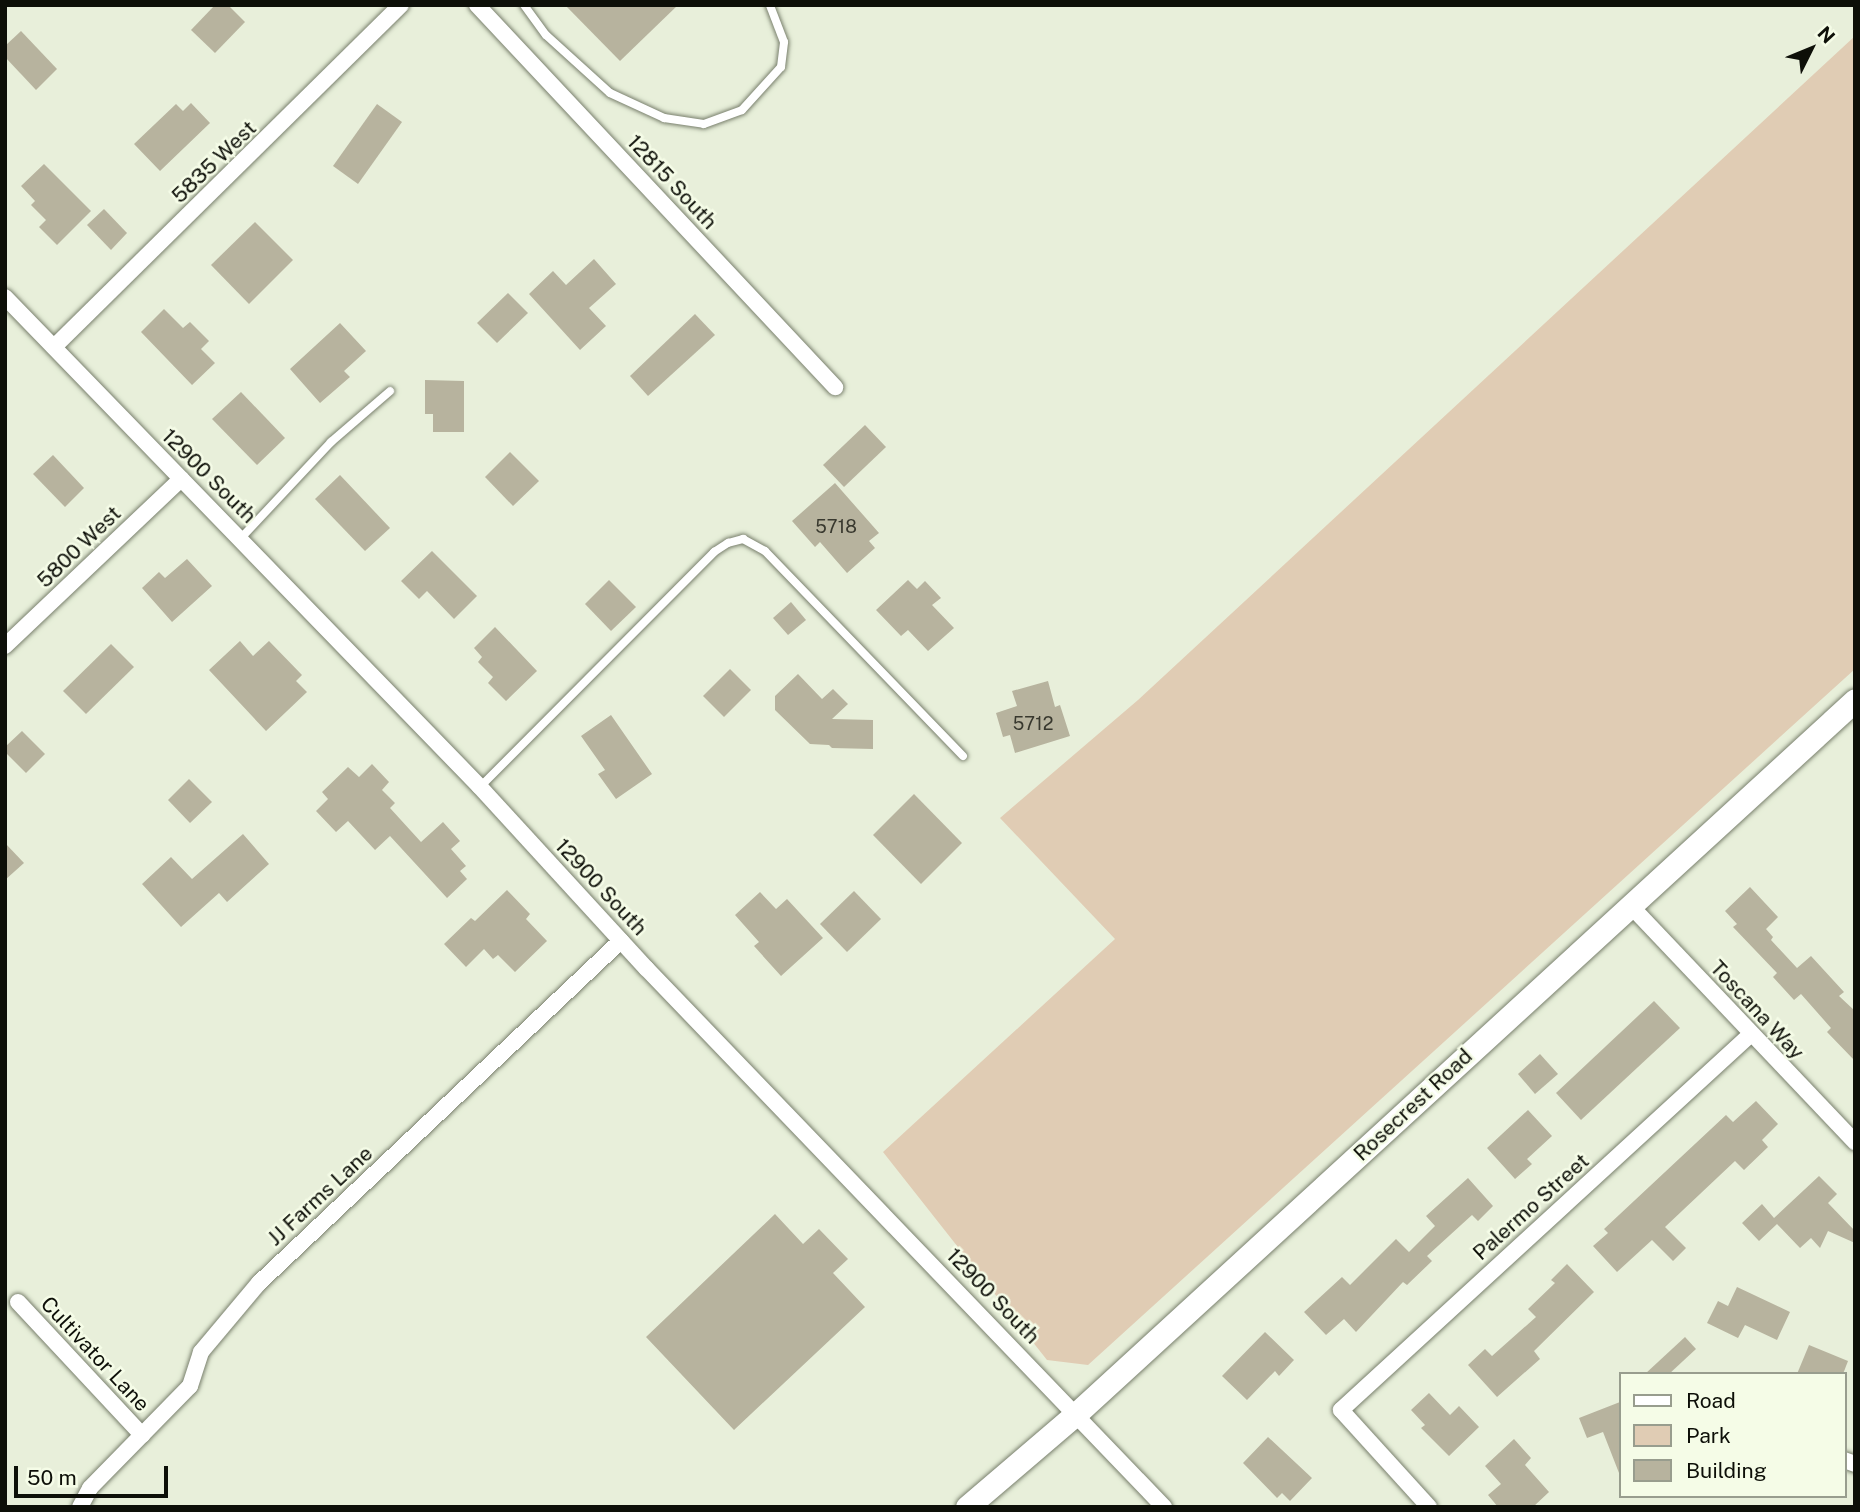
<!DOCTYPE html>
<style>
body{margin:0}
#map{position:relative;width:1860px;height:1512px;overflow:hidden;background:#e8efda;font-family:"Public Sans",sans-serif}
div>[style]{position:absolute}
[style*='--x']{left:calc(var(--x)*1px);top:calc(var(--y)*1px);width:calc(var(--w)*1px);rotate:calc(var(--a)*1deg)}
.green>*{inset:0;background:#e0ccb4}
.building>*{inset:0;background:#b7b39e}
.roads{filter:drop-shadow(0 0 2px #79806d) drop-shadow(0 0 2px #79806d)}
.lane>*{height:8px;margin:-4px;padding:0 4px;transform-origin:4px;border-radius:4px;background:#fff}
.street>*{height:16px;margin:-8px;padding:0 8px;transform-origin:8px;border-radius:8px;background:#fff}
.secondary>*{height:23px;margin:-11.5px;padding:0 11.5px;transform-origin:11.5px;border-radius:11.5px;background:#fff}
span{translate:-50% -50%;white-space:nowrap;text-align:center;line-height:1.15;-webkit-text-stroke:5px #f5fce7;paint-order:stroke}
.number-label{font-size:18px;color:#38382e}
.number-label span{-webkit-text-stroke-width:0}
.street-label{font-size:21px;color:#0d0f08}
.frame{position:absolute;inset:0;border:7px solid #0d0f08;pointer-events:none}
.legend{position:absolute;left:1619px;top:1372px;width:228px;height:126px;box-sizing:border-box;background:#f5fce7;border:2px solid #989d8e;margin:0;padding:9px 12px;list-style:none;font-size:21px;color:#0d0f08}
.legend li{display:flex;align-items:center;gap:14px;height:35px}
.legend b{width:35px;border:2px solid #989d8e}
.north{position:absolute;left:1776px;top:14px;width:70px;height:70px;-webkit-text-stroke:5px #f5fce7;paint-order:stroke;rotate:47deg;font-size:19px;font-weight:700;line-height:28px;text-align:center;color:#0d0f08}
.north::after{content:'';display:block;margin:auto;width:24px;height:32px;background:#0d0f08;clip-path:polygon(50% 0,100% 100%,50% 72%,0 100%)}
.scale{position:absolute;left:14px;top:1466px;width:154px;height:32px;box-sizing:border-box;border:4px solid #0d0f08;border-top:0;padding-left:9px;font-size:21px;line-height:24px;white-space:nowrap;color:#0d0f08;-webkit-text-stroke:5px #f5fce7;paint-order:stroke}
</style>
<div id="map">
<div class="green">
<div style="clip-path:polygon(1855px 36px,1855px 669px,1088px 1365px,1047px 1360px,883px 1152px,1115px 939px,1000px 818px,1138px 700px)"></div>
</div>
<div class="building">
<div style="clip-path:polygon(215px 5px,228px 5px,245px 22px,215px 53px,191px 30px)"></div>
<div style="clip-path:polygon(565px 5px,678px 5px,620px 61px)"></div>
<div style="clip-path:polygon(21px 31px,57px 69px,36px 90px,5px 57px,5px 46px)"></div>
<div style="clip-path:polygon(191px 103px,210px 123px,160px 171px,134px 144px,176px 104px,183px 111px)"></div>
<div style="clip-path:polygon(377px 104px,402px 122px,358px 184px,333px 166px)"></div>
<div style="clip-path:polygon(44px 164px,91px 211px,57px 245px,39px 227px,46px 220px,31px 205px,35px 201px,21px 186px)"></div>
<div style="clip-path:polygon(104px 209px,127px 233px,111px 250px,87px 225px)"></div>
<div style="clip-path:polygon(255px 222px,293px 260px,249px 304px,211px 265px)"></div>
<div style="clip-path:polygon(594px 259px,616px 284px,589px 308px,606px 326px,580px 350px,529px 294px,553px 271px,566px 285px)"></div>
<div style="clip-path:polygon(508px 293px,528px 313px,497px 343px,477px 323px)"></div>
<div style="clip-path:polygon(164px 309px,183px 328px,190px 322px,209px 341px,201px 349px,215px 363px,192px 385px,141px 332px)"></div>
<div style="clip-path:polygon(695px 314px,715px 335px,648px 396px,630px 376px)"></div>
<div style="clip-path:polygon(340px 323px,366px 351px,344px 371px,350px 377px,320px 403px,290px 369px)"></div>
<div style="clip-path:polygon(425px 380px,464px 381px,464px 432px,433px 432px,433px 414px,425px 414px)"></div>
<div style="clip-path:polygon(241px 392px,285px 438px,257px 465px,212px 419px)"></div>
<div style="clip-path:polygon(865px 425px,886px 447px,844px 487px,823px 465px)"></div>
<div style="clip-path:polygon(510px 452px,539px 481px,513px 506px,485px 477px)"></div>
<div style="clip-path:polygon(53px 455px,84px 488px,65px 507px,33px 474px)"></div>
<div style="clip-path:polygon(340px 475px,390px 528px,365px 551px,315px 499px)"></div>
<div style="clip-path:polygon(835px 483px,879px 533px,869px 541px,875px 548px,847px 573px,820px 542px,815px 547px,792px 521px)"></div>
<div style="clip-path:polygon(432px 551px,477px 596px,454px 619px,427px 591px,419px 599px,401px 581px)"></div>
<div style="clip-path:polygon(187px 559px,212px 586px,172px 622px,142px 588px,159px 572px,165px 578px)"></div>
<div style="clip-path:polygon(609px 580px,636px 607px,611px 631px,585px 604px)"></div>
<div style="clip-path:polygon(908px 580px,917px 589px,925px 581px,941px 598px,932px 605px,954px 628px,928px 651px,908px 630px,901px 636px,876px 610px)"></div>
<div style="clip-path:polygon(791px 602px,806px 620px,788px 635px,773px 618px)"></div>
<div style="clip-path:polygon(495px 627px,537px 671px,506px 701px,488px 683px,493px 677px,478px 662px,482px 657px,474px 648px)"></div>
<div style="clip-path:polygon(240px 641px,253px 656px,269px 641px,302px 675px,296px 681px,307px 692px,266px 731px,209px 670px)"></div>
<div style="clip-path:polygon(111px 644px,134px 667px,86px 714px,63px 691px)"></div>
<div style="clip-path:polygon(730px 669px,751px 690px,724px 717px,703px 696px)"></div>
<div style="clip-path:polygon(798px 674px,822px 699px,833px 689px,848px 704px,832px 719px,873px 720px,873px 749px,832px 748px,829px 745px,810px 744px,775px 710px,775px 696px)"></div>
<div style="clip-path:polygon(1048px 681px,1055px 707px,1060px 705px,1070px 736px,1015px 753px,1010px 735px,1003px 737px,996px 713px,1017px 706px,1012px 691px)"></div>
<div style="clip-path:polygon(611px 715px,652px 774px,616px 799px,598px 774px,605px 770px,581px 736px)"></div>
<div style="clip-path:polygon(22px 731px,45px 754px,26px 773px,5px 752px,5px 747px)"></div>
<div style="clip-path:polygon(372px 764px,389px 782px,382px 790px,395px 803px,390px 808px,421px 842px,443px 822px,460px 841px,451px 849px,466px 866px,460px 871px,467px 879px,447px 898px,390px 836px,375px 850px,348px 821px,336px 832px,316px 811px,328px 799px,322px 792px,348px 767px,359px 777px)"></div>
<div style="clip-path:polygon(189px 779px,212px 802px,190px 823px,168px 800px)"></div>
<div style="clip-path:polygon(914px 794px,962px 843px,921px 884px,873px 835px)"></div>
<div style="clip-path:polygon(243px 834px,269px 864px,227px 902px,219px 893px,181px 927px,142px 884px,171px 857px,192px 879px)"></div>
<div style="clip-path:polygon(5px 843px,24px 863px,5px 880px)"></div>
<div style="clip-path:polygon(1750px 887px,1778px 917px,1766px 929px,1773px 937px,1771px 940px,1797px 968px,1811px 956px,1844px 992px,1839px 996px,1855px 1011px,1855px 1061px,1827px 1032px,1831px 1028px,1801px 994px,1794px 1000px,1773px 977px,1777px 973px,1733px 927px,1737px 924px,1725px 911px)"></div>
<div style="clip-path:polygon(507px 890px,530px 914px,526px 919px,547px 941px,515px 972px,498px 955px,493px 959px,484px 949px,466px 967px,444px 944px,471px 918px,475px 921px)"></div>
<div style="clip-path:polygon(854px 891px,881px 919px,847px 952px,820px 924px)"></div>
<div style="clip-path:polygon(760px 892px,776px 909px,787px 899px,823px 938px,781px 976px,754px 946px,759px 942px,735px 915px)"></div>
<div style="clip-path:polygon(1654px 1001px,1680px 1028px,1581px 1120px,1556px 1093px)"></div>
<div style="clip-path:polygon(1540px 1054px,1558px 1074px,1535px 1094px,1518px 1074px)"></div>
<div style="clip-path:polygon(1756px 1101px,1778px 1124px,1762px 1140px,1768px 1147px,1744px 1170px,1735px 1161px,1665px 1227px,1686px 1248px,1673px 1261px,1652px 1240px,1617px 1272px,1593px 1246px,1608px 1233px,1604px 1229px,1726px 1115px,1733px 1122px)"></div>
<div style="clip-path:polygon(1528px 1110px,1552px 1136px,1527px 1159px,1532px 1164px,1515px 1179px,1487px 1148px)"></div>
<div style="clip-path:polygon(1819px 1176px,1837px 1194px,1828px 1203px,1855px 1231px,1855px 1243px,1828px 1231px,1820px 1248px,1811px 1238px,1800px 1248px,1777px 1224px,1759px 1241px,1742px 1223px,1762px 1204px,1774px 1218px)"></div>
<div style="clip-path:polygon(1468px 1178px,1493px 1206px,1478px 1221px,1472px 1215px,1427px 1256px,1432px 1261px,1407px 1285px,1403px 1282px,1356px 1332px,1344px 1319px,1326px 1335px,1304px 1312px,1342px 1277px,1350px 1285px,1396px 1239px,1409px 1252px,1435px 1226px,1426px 1216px)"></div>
<div style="clip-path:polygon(775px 1214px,803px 1244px,819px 1229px,848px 1259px,833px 1273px,865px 1307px,734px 1430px,646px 1337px)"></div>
<div style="clip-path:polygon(1567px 1264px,1594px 1292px,1534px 1351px,1540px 1359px,1497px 1397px,1468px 1365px,1485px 1349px,1492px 1356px,1536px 1317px,1528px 1309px,1555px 1283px,1551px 1280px)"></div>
<div style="clip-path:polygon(1737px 1287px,1790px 1312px,1777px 1340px,1745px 1325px,1738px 1338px,1707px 1323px,1718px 1301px,1728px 1306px)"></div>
<div style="clip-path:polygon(1265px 1332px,1294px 1360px,1279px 1376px,1275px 1371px,1247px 1400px,1222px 1376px)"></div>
<div style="clip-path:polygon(1685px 1337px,1696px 1349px,1669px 1374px,1645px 1374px)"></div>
<div style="clip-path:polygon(1809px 1345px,1848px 1361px,1843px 1374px,1797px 1374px)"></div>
<div style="clip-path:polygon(1429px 1393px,1450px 1415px,1459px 1406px,1479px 1427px,1449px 1456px,1421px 1428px,1425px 1425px,1411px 1410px)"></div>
<div style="clip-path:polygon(1620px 1402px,1620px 1473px,1619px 1473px,1603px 1432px,1587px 1438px,1579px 1418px)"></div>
<div style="clip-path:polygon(1268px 1437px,1312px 1478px,1290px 1501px,1282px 1493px,1277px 1498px,1243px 1463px)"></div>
<div style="clip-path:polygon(1514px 1439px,1531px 1458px,1525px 1465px,1549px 1492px,1533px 1507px,1498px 1507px,1488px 1495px,1501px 1484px,1485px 1466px)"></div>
</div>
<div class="roads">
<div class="lane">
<div style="--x:524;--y:5;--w:37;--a:54"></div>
<div style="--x:546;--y:35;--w:86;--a:42.2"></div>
<div style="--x:610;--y:93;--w:60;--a:24.8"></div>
<div style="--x:664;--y:118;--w:40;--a:8.5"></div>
<div style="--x:704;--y:124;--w:40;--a:-20.2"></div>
<div style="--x:742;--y:110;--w:58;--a:-47.8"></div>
<div style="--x:781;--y:67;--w:25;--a:-83"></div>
<div style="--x:784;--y:42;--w:40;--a:-111"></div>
<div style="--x:241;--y:538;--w:132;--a:-46.8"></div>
<div style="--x:331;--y:442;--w:78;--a:-40.8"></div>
<div style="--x:480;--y:787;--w:332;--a:-45.1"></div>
<div style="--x:714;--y:552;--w:17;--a:-33"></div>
<div style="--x:728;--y:543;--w:16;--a:-15"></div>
<div style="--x:743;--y:539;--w:25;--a:29"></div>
<div style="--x:765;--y:551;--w:285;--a:46"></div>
</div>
<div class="street">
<div style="--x:477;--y:5;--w:524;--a:46.86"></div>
<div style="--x:5;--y:297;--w:682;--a:45.89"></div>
<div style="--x:480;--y:787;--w:246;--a:47.5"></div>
<div style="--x:646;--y:968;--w:748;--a:46.14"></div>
<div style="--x:54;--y:347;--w:487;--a:-44.6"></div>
<div style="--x:5;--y:646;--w:243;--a:-43.5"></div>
<div style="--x:1630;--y:905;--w:327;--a:46.5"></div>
<div style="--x:18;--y:1302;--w:182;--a:47"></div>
<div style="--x:1844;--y:1460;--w:12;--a:20"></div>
<div style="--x:80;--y:1507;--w:21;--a:-62"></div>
<div style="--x:90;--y:1488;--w:143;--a:-45.6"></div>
<div style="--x:190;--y:1386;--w:36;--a:-72"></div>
<div style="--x:201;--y:1352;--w:90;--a:-50"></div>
<div style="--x:259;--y:1283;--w:498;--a:-43.4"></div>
<div style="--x:1429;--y:1507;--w:131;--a:-132.2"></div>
<div style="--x:1341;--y:1410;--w:555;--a:-42.52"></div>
</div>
<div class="secondary">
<div style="--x:967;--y:1507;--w:145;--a:-40.5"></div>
<div style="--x:1077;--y:1413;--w:1055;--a:-42.5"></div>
</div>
</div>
<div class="number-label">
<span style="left:836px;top:527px">5718</span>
<span style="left:1033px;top:724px">5712</span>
</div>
<div class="street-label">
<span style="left:214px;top:162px;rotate:-44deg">5835 West</span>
<span style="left:672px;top:182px;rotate:47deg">12815 South</span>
<span style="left:209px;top:476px;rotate:45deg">12900 South</span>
<span style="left:79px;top:547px;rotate:-44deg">5800 West</span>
<span style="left:601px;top:887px;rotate:47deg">12900 South</span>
<span style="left:1757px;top:1010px;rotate:47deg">Toscana Way</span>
<span style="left:1413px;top:1105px;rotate:-43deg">Rosecrest Road</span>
<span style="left:320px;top:1196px;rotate:-43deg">JJ Farms Lane</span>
<span style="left:1531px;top:1207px;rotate:-42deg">Palermo Street</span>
<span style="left:993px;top:1296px;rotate:46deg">12900 South</span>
<span style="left:95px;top:1354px;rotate:47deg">Cultivator Lane</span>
</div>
<div class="frame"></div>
<ul class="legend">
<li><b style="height:9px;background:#fff"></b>Road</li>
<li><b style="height:19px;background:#e0ccb4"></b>Park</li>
<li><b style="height:19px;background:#b7b39e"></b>Building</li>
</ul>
<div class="north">N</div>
<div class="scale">50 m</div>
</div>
